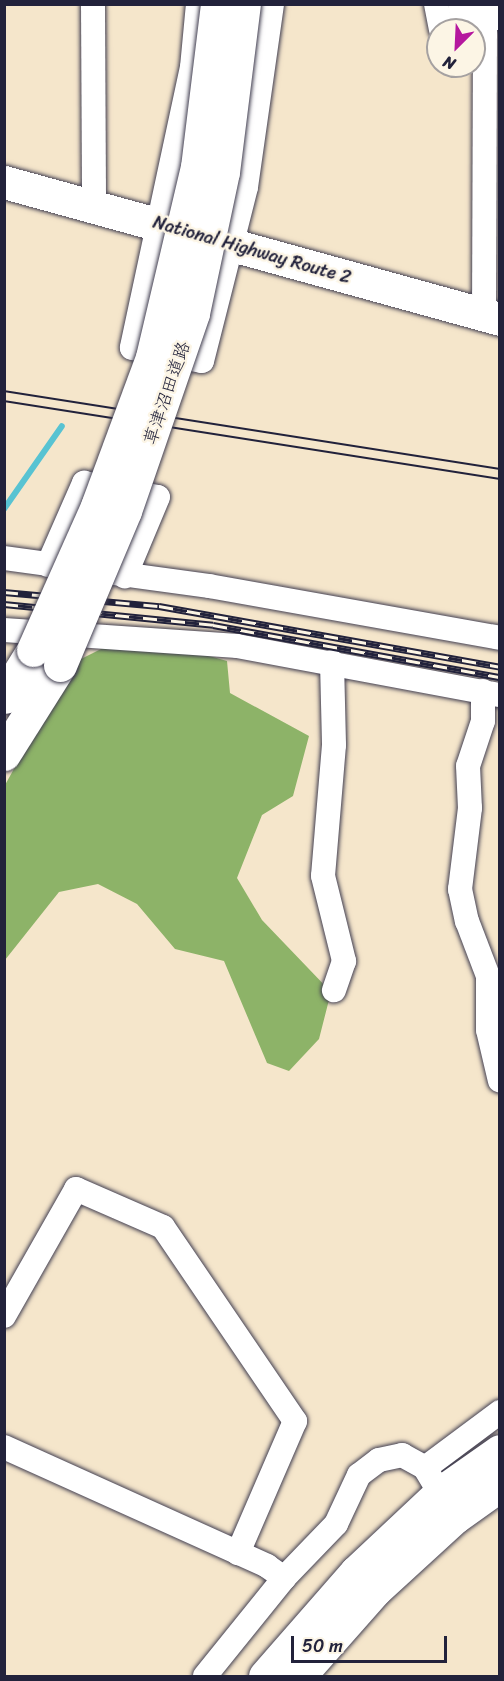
<!DOCTYPE html>
<meta charset="utf-8">
<style>
body{margin:0}
#map{position:relative;width:504px;height:1681px;overflow:hidden;background:#f5e6cb;font-family:Sriracha,"Klee One",sans-serif}
div>[style]{position:absolute}
[style*='--x']{left:calc(var(--x)*1px);top:calc(var(--y)*1px);width:calc(var(--w)*1px);rotate:calc(var(--a)*1deg)}
.forest>*{inset:0;background:#8db368}
.stream>*{height:6px;margin:-3px;padding:0 3px;transform-origin:3px;border-radius:3px;background:#58c3d2}
.roads{filter:drop-shadow(0 0 2px #423f51) drop-shadow(0 0 2px #423f51)}
.street>*{height:24px;margin:-12px;padding:0 12px;transform-origin:12px;border-radius:12px;background:#fff}
.secondary>*{height:33px;margin:-16.5px;padding:0 16.5px;transform-origin:16.5px;border-radius:16.5px;background:#fff}
.highway>*{height:33px;margin:-16.5px;padding:0 16.5px;transform-origin:16.5px;border-radius:16.5px;background:#fff}
.tram>*{height:1.5px;margin:-0.75px;padding:0 0.75px;transform-origin:0.75px;border-radius:0.75px;background:#22223b}
.rail>*{height:7px;margin-top:-3.5px;transform-origin:0;background:repeating-linear-gradient(90deg,#fcf5e5 0 14px,#22223b 0 28px);box-sizing:border-box;border-block:2px solid #22223b}
.bridges{filter:drop-shadow(0 0 2px #423f51) drop-shadow(0 0 2px #423f51)}
.secondary-bridge>*{height:33px;margin:-16.5px;padding:0 16.5px;transform-origin:16.5px;border-radius:16.5px;background:#fff}
span{translate:-50% -50%;white-space:nowrap;text-align:center;line-height:1.15;-webkit-text-stroke:5px #fcf5e5;paint-order:stroke}
.street-label{font-size:18px;color:#22223b}
.frame{position:absolute;inset:0;border:6px solid #22223b;pointer-events:none}
.north{position:absolute;left:426px;top:18px;width:60px;height:60px;box-sizing:border-box;background:#fcf5e5;border:2px solid #a5a1a1;border-radius:50%;rotate:204deg;font-size:16px;font-weight:700;line-height:24px;text-align:center;color:#22223b}
.north::after{content:'';display:block;margin:auto;width:21px;height:27px;background:#b5179e;clip-path:polygon(50% 0,100% 100%,50% 72%,0 100%)}
.scale{position:absolute;left:291px;top:1636px;width:156px;height:27px;box-sizing:border-box;border:3px solid #22223b;border-top:0;padding-left:8px;font-size:18px;line-height:21px;white-space:nowrap;color:#22223b;-webkit-text-stroke:4px #fcf5e5;paint-order:stroke}
</style>
<div id="map">
<div class="forest">
<div style="clip-path:polygon(113px 643px,181px 648px,227px 661px,230px 693px,309px 736px,293px 796px,262px 815px,237px 878px,262px 920px,331px 992px,319px 1039px,289px 1071px,267px 1063px,224px 961px,175px 949px,137px 904px,98px 884px,59px 892px,5px 960px,5px 785px,73px 663px)"></div>
</div>
<div class="stream">
<div style="--x:4;--y:509;--w:101;--a:-55.1"></div>
</div>
<div class="roads">
<div class="street">
<div style="--x:93;--y:4;--w:201;--a:89.7"></div>
<div style="--x:198;--y:4;--w:63;--a:95.4"></div>
<div style="--x:192;--y:67;--w:287;--a:102.1"></div>
<div style="--x:132;--y:348;--w:71;--a:10.5"></div>
<div style="--x:202;--y:361;--w:179;--a:-75.8"></div>
<div style="--x:246;--y:187;--w:185;--a:-81.9"></div>
<div style="--x:436;--y:4;--w:26;--a:79"></div>
<div style="--x:460;--y:4;--w:14;--a:82"></div>
<div style="--x:462;--y:18;--w:38;--a:0"></div>
<div style="--x:484;--y:316;--w:298;--a:-89.8"></div>
<div style="--x:4;--y:558;--w:207;--a:7.8"></div>
<div style="--x:209;--y:586;--w:296;--a:10.1"></div>
<div style="--x:48;--y:565;--w:90;--a:-66.3"></div>
<div style="--x:84;--y:483;--w:75;--a:10.7"></div>
<div style="--x:158;--y:497;--w:86;--a:112.7"></div>
<div style="--x:4;--y:630;--w:234;--a:3.9"></div>
<div style="--x:237;--y:646;--w:268;--a:10.6"></div>
<div style="--x:332;--y:662;--w:83;--a:88.6"></div>
<div style="--x:334;--y:745;--w:131;--a:94.8"></div>
<div style="--x:323;--y:876;--w:88;--a:76.1"></div>
<div style="--x:344;--y:961;--w:31;--a:109"></div>
<div style="--x:483;--y:691;--w:30;--a:90"></div>
<div style="--x:483;--y:721;--w:47;--a:108.4"></div>
<div style="--x:468;--y:766;--w:42;--a:87.3"></div>
<div style="--x:470;--y:808;--w:82;--a:97"></div>
<div style="--x:460;--y:889;--w:33;--a:78"></div>
<div style="--x:467;--y:921;--w:59;--a:69.1"></div>
<div style="--x:488;--y:976;--w:54;--a:90"></div>
<div style="--x:488;--y:1030;--w:52;--a:76.8"></div>
<div style="--x:4;--y:1316;--w:146;--a:-60.4"></div>
<div style="--x:76;--y:1189;--w:95;--a:23.6"></div>
<div style="--x:163;--y:1227;--w:235;--a:55.8"></div>
<div style="--x:295;--y:1421;--w:144;--a:113.4"></div>
<div style="--x:4;--y:1447;--w:289;--a:24.3"></div>
<div style="--x:267;--y:1566;--w:21;--a:35"></div>
<div style="--x:425;--y:1468;--w:94;--a:-36.7"></div>
<div style="--x:205;--y:1676;--w:126;--a:-51.1"></div>
<div style="--x:284;--y:1578;--w:75;--a:-46.1"></div>
<div style="--x:336;--y:1524;--w:54;--a:-64.9"></div>
<div style="--x:359;--y:1475;--w:25;--a:-37"></div>
<div style="--x:379;--y:1460;--w:24;--a:-12"></div>
<div style="--x:402;--y:1455;--w:26;--a:29"></div>
<div style="--x:425;--y:1468;--w:43;--a:59.3"></div>
</div>
<div class="secondary">
<div style="--x:4;--y:697;--w:55;--a:-58.3"></div>
<div style="--x:4;--y:754;--w:105;--a:-57.8"></div>
<div style="--x:265;--y:1676;--w:138;--a:-48.8"></div>
<div style="--x:356;--y:1572;--w:115;--a:-43.2"></div>
<div style="--x:440;--y:1493;--w:73;--a:-35"></div>
<div style="--x:299;--y:1676;--w:115;--a:-48.5"></div>
<div style="--x:375;--y:1590;--w:108;--a:-42.4"></div>
<div style="--x:455;--y:1517;--w:55;--a:-35.4"></div>
</div>
<div class="highway">
<div style="--x:4;--y:182;--w:515;--a:15.44"></div>
</div>
</div>
<div class="tram">
<div style="--x:4;--y:391;--w:502;--a:8.94"></div>
<div style="--x:4;--y:401;--w:502;--a:8.94"></div>
</div>
<div class="rail">
<div style="--x:4;--y:592;--w:156;--a:5.2"></div>
<div style="--x:159;--y:606;--w:346;--a:10.1"></div>
<div style="--x:4;--y:604;--w:210;--a:5.7"></div>
<div style="--x:213;--y:625;--w:292;--a:10.3"></div>
</div>
<div class="bridges">
<div class="secondary-bridge">
<div style="--x:33;--y:650;--w:158;--a:-66"></div>
<div style="--x:97;--y:506;--w:159;--a:-69.7"></div>
<div style="--x:152;--y:357;--w:195;--a:-76.7"></div>
<div style="--x:197;--y:167;--w:164;--a:-83"></div>
<div style="--x:60;--y:665;--w:167;--a:-67.1"></div>
<div style="--x:125;--y:511;--w:209;--a:-71"></div>
<div style="--x:193;--y:313;--w:144;--a:-78"></div>
<div style="--x:223;--y:172;--w:169;--a:-82.9"></div>
</div>
</div>
<div class="street-label">
<span style="left:252px;top:250px;rotate:16deg">National Highway Route 2</span>
<span style="left:167px;top:393px;rotate:-71deg">草津沼田道路</span>
</div>
<div class="frame"></div>
<div class="north">N</div>
<div class="scale">50 m</div>
</div>
